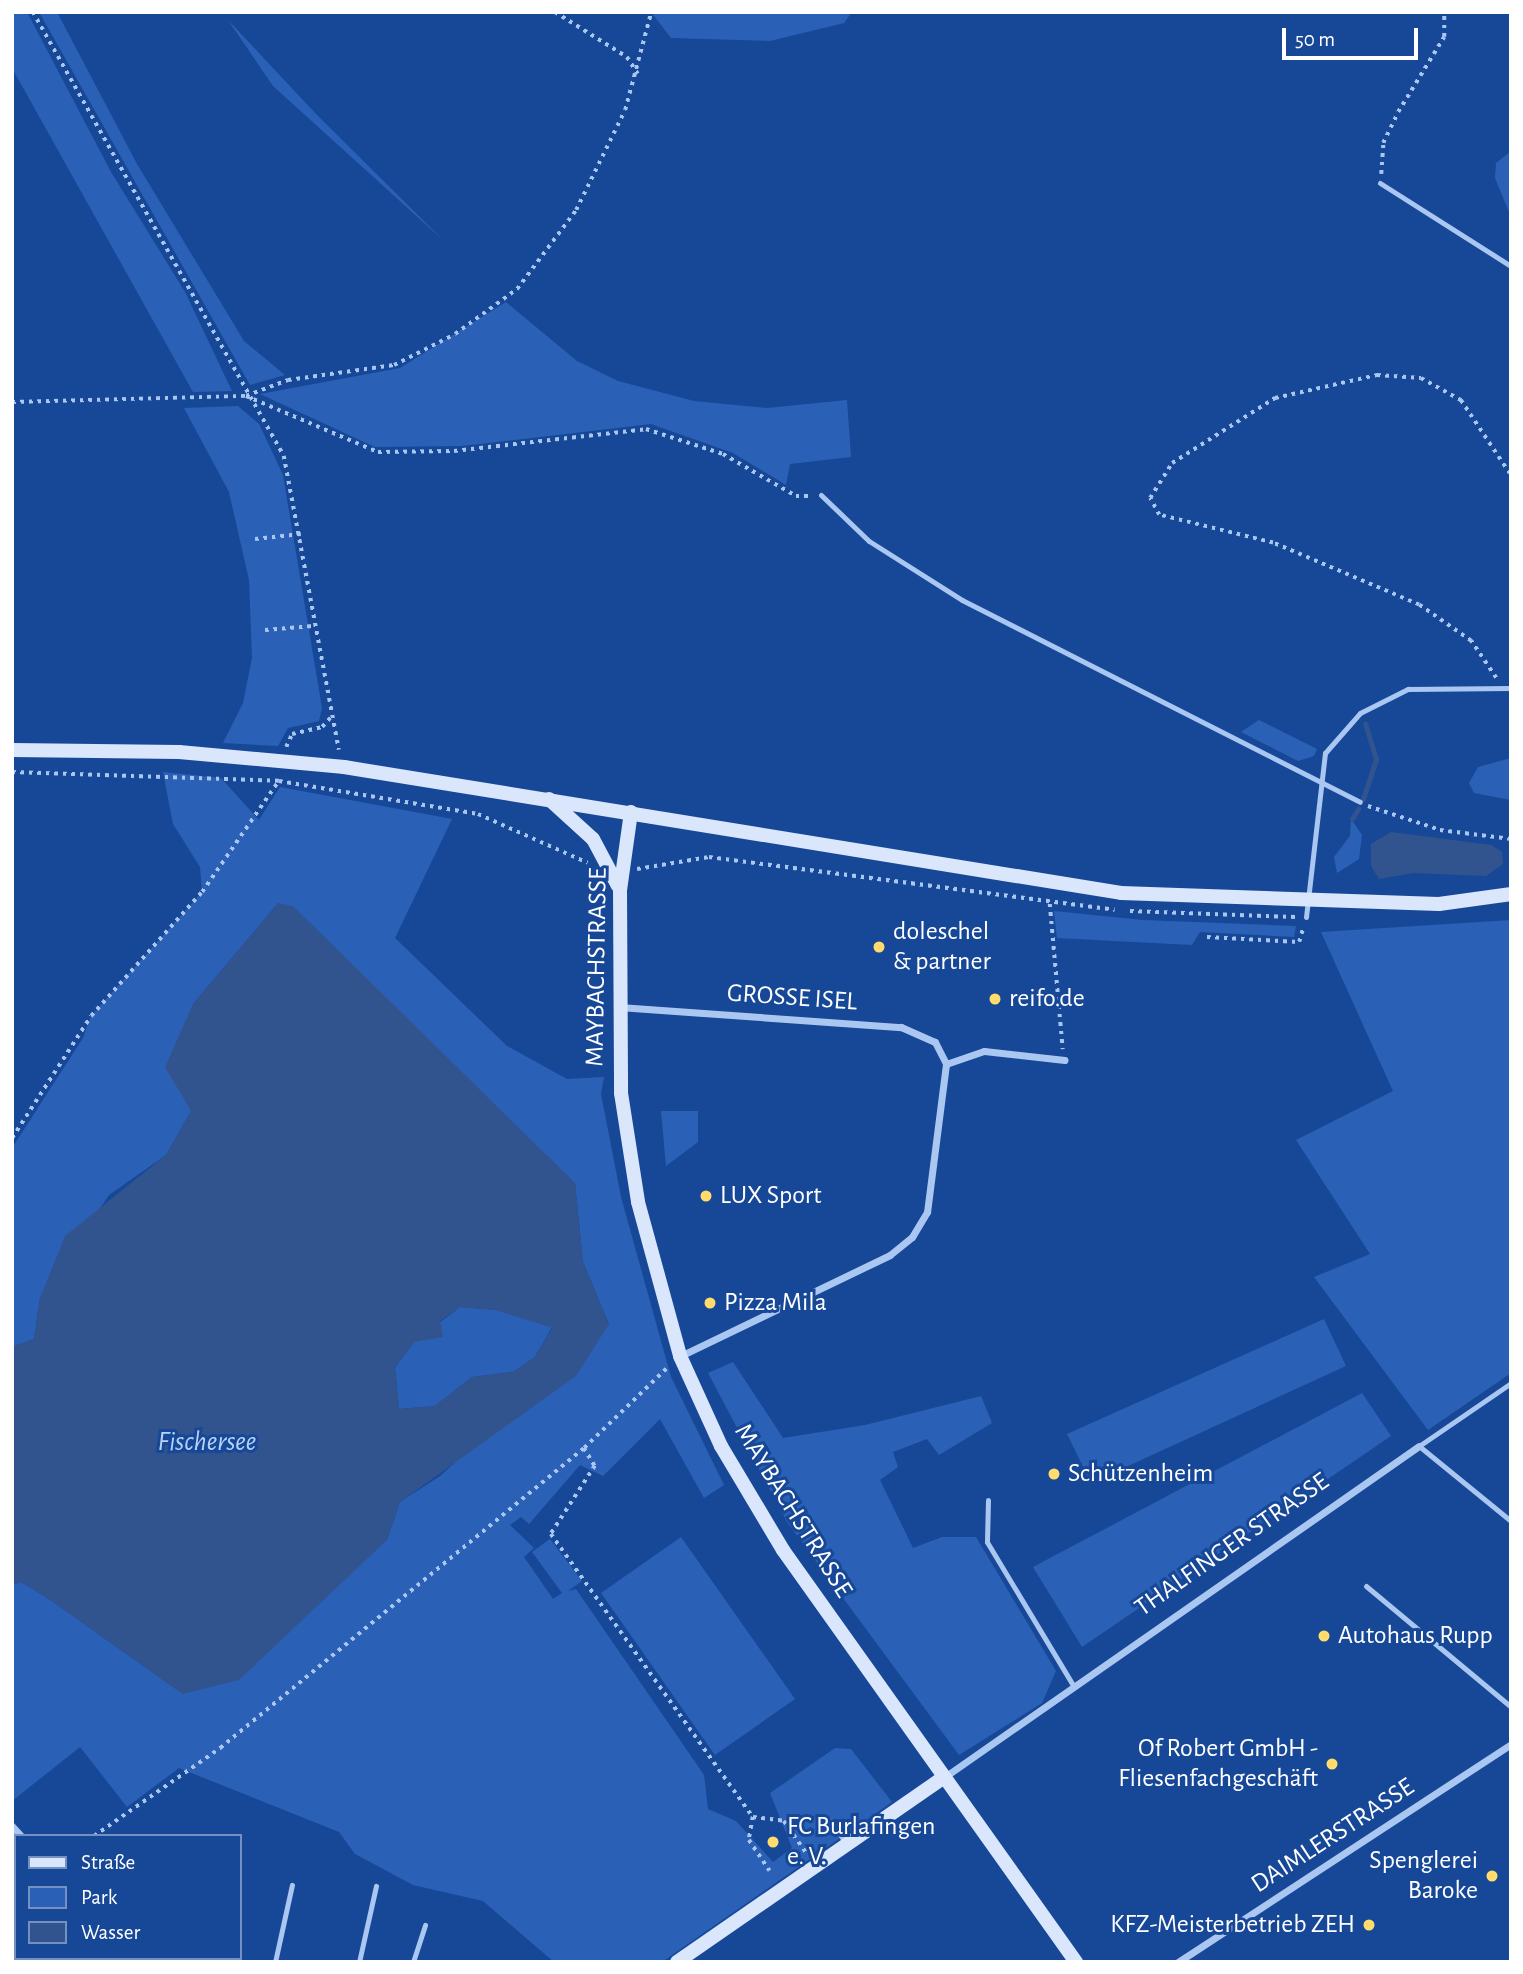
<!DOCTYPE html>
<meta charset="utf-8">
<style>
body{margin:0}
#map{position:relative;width:1523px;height:1974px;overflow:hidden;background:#174898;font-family:"Alegreya Sans",sans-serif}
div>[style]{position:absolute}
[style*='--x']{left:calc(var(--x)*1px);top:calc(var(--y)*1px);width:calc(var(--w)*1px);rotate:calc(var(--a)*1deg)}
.green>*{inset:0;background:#2a61b6}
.water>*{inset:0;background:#31548f}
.stream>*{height:5px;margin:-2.5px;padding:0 2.5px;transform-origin:2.5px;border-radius:2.5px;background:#31548f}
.path>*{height:3.5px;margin-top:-1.75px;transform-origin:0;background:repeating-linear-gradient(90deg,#aac7f2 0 3.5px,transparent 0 8.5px)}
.lane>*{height:5px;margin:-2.5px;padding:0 2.5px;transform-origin:2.5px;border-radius:2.5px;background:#aac7f2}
.street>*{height:7px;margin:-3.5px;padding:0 3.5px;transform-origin:3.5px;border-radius:3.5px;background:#aac7f2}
.secondary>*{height:14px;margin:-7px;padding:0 7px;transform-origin:7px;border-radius:7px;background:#d9e6fc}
.dots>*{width:19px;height:19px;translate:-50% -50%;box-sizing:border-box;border:4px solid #174898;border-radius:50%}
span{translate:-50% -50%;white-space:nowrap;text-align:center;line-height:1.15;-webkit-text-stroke:6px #174898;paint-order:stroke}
.poi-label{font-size:26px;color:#fff}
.left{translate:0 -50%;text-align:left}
.right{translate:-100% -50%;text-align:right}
.street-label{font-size:26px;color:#fff}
.water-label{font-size:28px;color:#b7d1f8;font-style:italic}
.frame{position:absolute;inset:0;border:14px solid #fff;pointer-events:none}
.legend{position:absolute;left:14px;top:1834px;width:228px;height:126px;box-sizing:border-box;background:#174898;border:2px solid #7491c1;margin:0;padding:9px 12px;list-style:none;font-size:21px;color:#fff}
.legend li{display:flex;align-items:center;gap:14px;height:35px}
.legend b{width:35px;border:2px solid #7491c1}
.scale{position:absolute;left:1282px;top:28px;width:136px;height:32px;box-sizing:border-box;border:4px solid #fff;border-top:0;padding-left:9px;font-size:21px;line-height:24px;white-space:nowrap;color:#fff;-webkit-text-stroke:5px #174898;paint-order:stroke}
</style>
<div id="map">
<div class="green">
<div style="clip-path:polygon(12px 12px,27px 12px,111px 172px,185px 292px,232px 391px,193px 392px,12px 68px)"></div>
<div style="clip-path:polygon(39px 12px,57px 12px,137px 164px,244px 341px,285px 375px,250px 385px)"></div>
<div style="clip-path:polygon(651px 12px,852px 12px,844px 23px,770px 41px,671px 38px)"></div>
<div style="clip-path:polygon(228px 20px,318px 116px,444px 241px,273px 86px)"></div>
<div style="clip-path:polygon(1511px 151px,1511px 217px,1495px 178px,1496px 163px)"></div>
<div style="clip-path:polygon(506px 302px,577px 361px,618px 381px,694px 401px,767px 408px,847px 400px,851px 457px,790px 464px,786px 485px,733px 453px,651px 424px,462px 446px,375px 447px,260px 394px,400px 368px)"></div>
<div style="clip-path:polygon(238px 406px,259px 424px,283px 475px,322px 708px,319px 721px,288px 728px,278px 746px,223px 743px,243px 703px,252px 658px,249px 580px,229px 492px,184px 408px)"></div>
<div style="clip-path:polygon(1259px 720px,1317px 749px,1314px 756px,1298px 761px,1241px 732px)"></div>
<div style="clip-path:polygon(1511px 758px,1511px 800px,1474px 793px,1469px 783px,1478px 767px)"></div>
<div style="clip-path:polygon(163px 772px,221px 778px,259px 820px,280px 787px,452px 819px,395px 938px,507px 1046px,567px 1079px,604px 1077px,601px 1094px,621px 1197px,671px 1377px,724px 1485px,704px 1498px,660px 1419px,603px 1476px,580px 1465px,529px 1524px,521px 1517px,510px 1525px,534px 1548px,524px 1557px,553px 1599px,562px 1593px,532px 1552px,550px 1539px,582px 1581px,568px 1591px,576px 1589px,704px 1775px,708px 1809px,736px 1821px,773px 1862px,792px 1848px,770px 1793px,835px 1748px,851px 1749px,892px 1802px,662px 1962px,554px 1962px,483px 1901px,413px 1885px,355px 1854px,339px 1832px,179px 1768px,127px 1807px,80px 1747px,12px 1801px,12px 1585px,21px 1582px,49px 1599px,183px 1694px,387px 1540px,400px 1502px,440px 1476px,609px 1324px,583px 1262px,575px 1183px,278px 903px,193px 1004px,191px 1111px,166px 1155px,109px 1195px,40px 1298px,34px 1339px,12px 1347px,12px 1148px,83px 1038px,91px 1016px,202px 892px,200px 867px,173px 824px)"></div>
<div style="clip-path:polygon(1351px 819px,1362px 835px,1359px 859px,1337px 873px,1334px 857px,1350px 836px)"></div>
<div style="clip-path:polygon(1054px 911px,1142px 920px,1296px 926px,1294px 937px,1200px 932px,1192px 945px,1057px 938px)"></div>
<div style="clip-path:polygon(1511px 920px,1511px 1373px,1428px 1430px,1314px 1277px,1370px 1254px,1296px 1140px,1393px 1091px,1321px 932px)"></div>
<div style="clip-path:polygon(661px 1111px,698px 1111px,698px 1142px,666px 1166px)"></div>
<div style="clip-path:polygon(460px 1307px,496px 1310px,552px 1327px,535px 1357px,513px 1372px,472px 1377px,435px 1406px,399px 1409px,395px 1368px,414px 1342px)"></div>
<div style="clip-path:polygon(1324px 1319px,1346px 1366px,1091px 1483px,1067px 1434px)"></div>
<div style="clip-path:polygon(733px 1362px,783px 1438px,865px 1425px,981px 1396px,992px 1423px,939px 1455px,927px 1439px,893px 1452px,898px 1467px,880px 1480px,913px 1548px,942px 1537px,976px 1537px,1056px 1671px,1042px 1703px,959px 1755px,787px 1522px,708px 1373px)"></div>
<div style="clip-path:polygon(1362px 1393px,1391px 1436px,1082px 1647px,1033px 1567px)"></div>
<div style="clip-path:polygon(681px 1537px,795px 1699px,715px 1755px,601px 1593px)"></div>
</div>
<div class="water">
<div style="clip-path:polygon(1391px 832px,1491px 845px,1502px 852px,1503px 864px,1486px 876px,1413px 873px,1379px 879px,1371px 866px,1371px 844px)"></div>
<div style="clip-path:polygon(evenodd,278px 903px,293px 906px,575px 1183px,583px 1262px,609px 1324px,576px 1376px,400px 1502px,387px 1540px,239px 1680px,183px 1694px,49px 1599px,21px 1582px,12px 1585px,12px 1347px,34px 1339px,40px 1298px,65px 1236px,166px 1155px,191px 1111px,165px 1067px,193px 1004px,278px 903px,460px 1307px,496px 1310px,552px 1328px,535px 1357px,513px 1372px,472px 1377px,435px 1406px,399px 1409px,395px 1368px,414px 1342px,443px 1337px,440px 1321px,460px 1307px)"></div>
</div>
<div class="stream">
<div style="--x:1363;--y:799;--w:42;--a:-72"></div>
<div style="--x:1376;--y:759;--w:37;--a:-107"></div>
<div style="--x:1352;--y:819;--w:12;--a:-59"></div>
</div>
<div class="path">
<div style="--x:33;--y:12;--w:510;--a:60.52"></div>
<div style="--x:284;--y:456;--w:299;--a:79.4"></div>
<div style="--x:555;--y:12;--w:85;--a:32"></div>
<div style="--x:627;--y:57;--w:20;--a:57"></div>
<div style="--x:1381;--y:174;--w:31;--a:-86"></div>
<div style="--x:1383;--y:143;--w:34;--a:-64"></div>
<div style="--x:1398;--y:112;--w:88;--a:-58.5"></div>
<div style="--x:1444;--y:37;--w:25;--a:-90"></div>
<div style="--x:246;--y:396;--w:45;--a:-20.9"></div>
<div style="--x:288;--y:380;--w:107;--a:-8.1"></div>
<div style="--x:394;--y:365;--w:68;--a:-26.9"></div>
<div style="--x:455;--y:334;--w:77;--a:-36"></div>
<div style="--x:517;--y:289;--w:99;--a:-53.2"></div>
<div style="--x:576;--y:210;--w:111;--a:-63.9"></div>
<div style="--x:625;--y:110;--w:101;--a:-75.1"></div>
<div style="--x:12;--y:402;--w:234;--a:-1.5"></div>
<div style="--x:246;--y:396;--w:143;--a:23"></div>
<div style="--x:378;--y:452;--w:76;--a:-0.8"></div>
<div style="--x:454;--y:451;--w:193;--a:-6.5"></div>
<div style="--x:646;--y:429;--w:81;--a:18"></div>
<div style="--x:723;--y:454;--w:84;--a:29.9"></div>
<div style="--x:796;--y:496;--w:16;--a:0"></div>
<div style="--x:255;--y:539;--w:46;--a:-6.2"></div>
<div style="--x:265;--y:630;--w:48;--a:-4.8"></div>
<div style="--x:1496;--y:678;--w:45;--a:-124"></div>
<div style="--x:1471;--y:641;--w:63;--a:-145.3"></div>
<div style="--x:1419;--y:605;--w:159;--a:-157"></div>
<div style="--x:1273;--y:543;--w:117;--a:-166.2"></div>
<div style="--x:1159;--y:515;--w:19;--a:-118"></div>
<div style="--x:1150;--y:498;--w:41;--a:-57.8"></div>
<div style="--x:1172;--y:463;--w:122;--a:-32.3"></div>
<div style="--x:1275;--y:398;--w:105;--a:-12.7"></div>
<div style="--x:1377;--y:375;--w:44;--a:3.9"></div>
<div style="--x:1421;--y:378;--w:46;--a:28.8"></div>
<div style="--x:1461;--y:400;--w:90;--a:56.3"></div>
<div style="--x:286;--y:747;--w:14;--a:-65"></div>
<div style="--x:292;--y:734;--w:31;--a:-13"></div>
<div style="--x:322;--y:727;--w:13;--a:-48"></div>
<div style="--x:12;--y:772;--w:267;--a:1.9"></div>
<div style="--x:279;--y:781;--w:202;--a:9.4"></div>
<div style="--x:478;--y:814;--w:120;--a:24"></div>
<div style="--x:1368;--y:806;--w:76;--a:18.4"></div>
<div style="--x:1440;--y:830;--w:72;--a:7.2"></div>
<div style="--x:637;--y:869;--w:73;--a:-9.5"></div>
<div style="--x:709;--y:857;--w:409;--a:7.4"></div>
<div style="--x:1050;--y:904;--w:146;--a:84.9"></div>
<div style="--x:1130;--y:911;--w:167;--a:2.1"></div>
<div style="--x:1207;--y:937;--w:92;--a:3.1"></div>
<div style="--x:1299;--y:942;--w:15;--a:-74"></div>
<div style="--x:12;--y:1138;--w:145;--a:-57.1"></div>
<div style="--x:91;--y:1016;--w:166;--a:-48.2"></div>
<div style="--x:202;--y:892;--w:134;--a:-55.4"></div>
<div style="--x:584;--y:1448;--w:21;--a:59"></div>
<div style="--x:595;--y:1466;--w:81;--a:122.9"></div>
<div style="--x:551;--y:1534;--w:348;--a:54.5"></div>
<div style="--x:753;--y:1817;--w:23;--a:100"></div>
<div style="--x:749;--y:1840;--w:37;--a:56"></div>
<div style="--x:753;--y:1817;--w:31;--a:7"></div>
<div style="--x:784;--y:1821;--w:40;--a:55.1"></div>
<div style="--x:94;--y:1836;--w:154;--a:-34.9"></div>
<div style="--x:220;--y:1748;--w:472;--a:-39.5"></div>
<div style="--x:584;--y:1448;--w:118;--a:-44"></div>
</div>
<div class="lane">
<div style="--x:1380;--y:183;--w:155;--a:32.4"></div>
<div style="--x:821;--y:495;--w:66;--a:43.8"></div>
<div style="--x:869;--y:541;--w:110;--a:32.4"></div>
<div style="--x:962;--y:600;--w:446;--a:26.9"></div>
<div style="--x:1306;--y:917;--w:165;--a:-83.4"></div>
<div style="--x:1325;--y:753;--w:53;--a:-48.8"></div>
<div style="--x:1360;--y:713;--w:54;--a:-26.6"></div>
<div style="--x:1408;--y:689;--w:103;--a:-0.6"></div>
<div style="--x:1511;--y:1383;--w:112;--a:145.6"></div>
<div style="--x:1419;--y:1446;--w:119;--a:39.2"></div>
<div style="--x:988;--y:1500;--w:42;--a:91.4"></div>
<div style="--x:987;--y:1542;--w:167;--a:59"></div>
<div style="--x:1366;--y:1586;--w:189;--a:39.8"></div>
<div style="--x:831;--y:1821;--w:27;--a:56"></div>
<div style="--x:275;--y:1962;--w:79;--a:-77.6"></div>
<div style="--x:359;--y:1962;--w:78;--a:-77.4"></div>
<div style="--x:413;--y:1962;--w:39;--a:-72"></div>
</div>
<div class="street">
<div style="--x:619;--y:1007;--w:283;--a:4.1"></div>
<div style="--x:901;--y:1027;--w:37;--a:24"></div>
<div style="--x:935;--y:1042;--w:25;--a:63"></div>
<div style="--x:946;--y:1064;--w:149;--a:97.3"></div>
<div style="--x:927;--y:1212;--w:29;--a:121"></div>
<div style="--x:912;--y:1237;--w:28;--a:141"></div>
<div style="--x:890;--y:1255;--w:233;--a:154.3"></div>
<div style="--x:946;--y:1064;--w:40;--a:-18.9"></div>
<div style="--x:984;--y:1051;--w:81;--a:6.4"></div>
<div style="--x:943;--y:1778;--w:580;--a:-34.89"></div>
<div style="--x:12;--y:1826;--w:13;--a:48"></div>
<div style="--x:12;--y:1938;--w:5;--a:37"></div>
<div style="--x:37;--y:1958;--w:6;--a:45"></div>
<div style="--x:219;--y:1958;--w:13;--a:18"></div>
<div style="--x:58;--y:1962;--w:4;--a:-76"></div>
<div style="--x:1178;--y:1962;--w:398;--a:-33.2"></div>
</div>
<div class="secondary">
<div style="--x:12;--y:750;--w:167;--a:0.7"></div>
<div style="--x:179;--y:752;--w:166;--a:5.2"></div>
<div style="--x:344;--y:767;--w:787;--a:9.21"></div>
<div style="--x:1121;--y:893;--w:318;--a:2"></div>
<div style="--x:1439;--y:904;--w:73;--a:-7.9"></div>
<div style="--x:549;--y:799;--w:59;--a:42.3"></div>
<div style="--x:593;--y:839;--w:53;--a:62"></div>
<div style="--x:631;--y:812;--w:79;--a:98"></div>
<div style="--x:620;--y:890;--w:203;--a:89.7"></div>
<div style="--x:621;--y:1093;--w:110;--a:81.1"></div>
<div style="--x:638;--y:1202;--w:160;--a:74.7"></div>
<div style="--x:680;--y:1356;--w:99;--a:65.5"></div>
<div style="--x:721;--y:1446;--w:121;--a:59.2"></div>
<div style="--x:783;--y:1550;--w:506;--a:54.58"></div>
<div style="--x:677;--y:1962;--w:323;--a:-34.7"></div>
</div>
<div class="dots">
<div style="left:879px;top:947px;background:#ffdc6b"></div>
<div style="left:995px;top:999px;background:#ffdc6b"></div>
<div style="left:706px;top:1196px;background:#ffdc6b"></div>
<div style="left:710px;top:1303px;background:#ffdc6b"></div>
<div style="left:1054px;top:1474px;background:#ffdc6b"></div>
<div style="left:1324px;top:1636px;background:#ffdc6b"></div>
<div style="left:1332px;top:1764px;background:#ffdc6b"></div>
<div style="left:773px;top:1842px;background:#ffdc6b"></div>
<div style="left:1492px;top:1876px;background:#ffdc6b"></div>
<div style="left:1369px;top:1925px;background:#ffdc6b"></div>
</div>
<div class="poi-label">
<span class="left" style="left:893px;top:947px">doleschel<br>&amp; partner</span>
<span class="left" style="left:1009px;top:999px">reifo.de</span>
<span class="left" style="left:720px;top:1196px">LUX Sport</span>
<span class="left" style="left:724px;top:1303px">Pizza Mila</span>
<span class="left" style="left:1068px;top:1474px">Schützenheim</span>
<span class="left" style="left:1338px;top:1636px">Autohaus Rupp</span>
<span class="right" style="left:1318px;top:1764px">Of Robert GmbH -<br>Fliesenfachgeschäft</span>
<span class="left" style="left:787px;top:1842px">FC Burlafingen<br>e. V.</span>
<span class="right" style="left:1478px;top:1876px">Spenglerei<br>Baroke</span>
<span class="right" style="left:1355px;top:1925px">KFZ-Meisterbetrieb ZEH</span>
</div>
<div class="street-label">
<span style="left:597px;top:967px;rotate:-89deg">MAYBACHSTRASSE</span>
<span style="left:792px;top:998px;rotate:4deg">GROSSE ISEL</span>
<span style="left:793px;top:1511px;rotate:58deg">MAYBACHSTRASSE</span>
<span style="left:1232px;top:1545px;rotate:-35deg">THALFINGER STRASSE</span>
<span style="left:1333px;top:1836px;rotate:-33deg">DAIMLERSTRASSE</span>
</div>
<div class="water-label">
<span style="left:207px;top:1442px">Fischersee</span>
</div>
<div class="frame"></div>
<ul class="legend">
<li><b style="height:9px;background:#d9e6fc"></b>Straße</li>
<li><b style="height:19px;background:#2a61b6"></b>Park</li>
<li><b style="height:19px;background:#31548f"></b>Wasser</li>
</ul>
<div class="scale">50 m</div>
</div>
